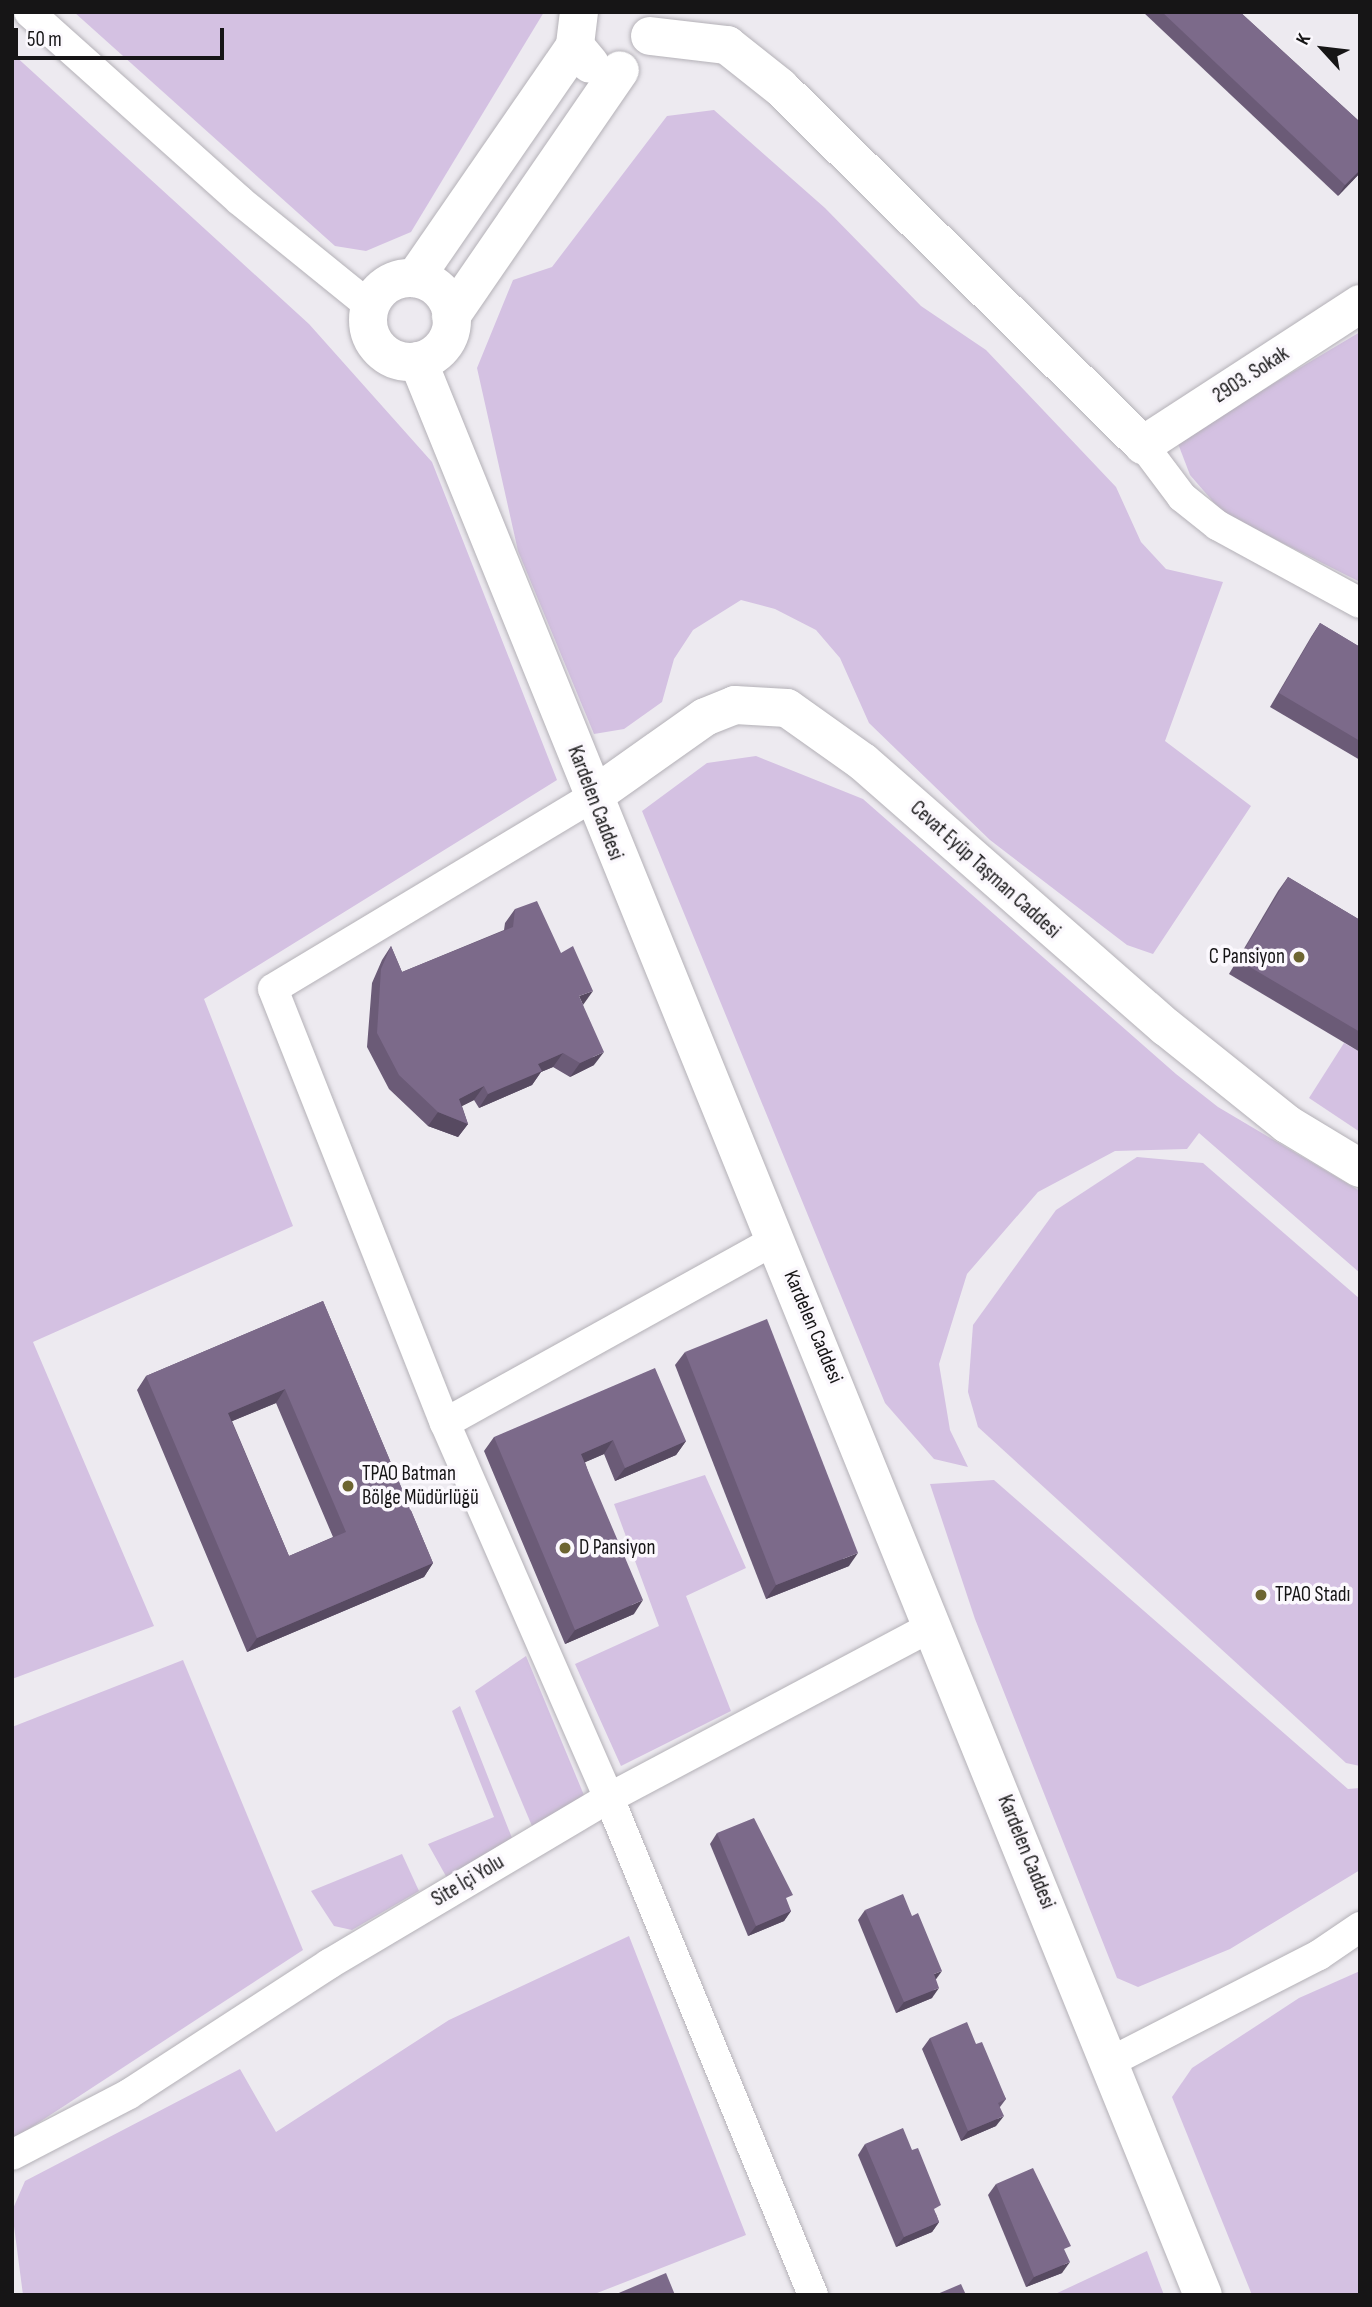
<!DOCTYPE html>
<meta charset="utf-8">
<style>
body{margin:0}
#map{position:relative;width:1372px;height:2307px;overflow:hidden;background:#edeaf0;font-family:"Sofia Sans Condensed",sans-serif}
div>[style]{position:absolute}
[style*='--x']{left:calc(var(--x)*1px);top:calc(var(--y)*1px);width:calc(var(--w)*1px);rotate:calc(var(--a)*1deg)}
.green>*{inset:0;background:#d4c1e2}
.roads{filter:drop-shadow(0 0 2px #b4b1b7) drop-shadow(0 0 2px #b4b1b7)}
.street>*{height:30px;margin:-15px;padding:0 15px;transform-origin:15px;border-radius:15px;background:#fff}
.secondary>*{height:38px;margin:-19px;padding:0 19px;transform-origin:19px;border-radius:19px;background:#fff}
.secondary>.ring{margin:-19px;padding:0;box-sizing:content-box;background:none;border:38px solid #fff;border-radius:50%}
.wall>*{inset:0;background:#6b5b77}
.shaded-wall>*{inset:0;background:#574a61}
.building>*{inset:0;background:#7c6a8a}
.dots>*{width:19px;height:19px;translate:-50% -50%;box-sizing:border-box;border:4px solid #fbf8fd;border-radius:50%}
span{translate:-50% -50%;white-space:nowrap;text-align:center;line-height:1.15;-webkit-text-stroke:7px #fbf8fd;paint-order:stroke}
.street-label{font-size:21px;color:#161516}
.poi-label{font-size:21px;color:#161516}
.right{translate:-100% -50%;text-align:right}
.left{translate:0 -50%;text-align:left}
.frame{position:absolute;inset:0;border:14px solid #161516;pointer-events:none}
.north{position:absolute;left:1288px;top:14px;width:70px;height:70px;-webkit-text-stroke:5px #fbf8fd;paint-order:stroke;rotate:297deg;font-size:19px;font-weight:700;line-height:28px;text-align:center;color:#161516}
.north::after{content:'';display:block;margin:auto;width:24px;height:32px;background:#161516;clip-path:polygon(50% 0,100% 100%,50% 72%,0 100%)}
.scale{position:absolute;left:14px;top:28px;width:210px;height:32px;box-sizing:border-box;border:4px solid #161516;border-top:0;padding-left:9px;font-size:21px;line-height:24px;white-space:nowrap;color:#161516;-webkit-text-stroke:5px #fbf8fd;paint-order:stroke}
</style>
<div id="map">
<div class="green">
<div style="clip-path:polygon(74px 12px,544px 12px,411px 232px,366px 251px,335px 246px)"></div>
<div style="clip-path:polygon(12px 53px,309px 324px,432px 462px,557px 780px,204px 999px,293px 1226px,33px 1342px,154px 1626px,12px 1679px)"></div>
<div style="clip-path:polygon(714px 110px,825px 208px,921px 306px,986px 350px,1116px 487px,1141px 542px,1166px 569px,1223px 582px,1165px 741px,1251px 806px,1153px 954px,1127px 945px,990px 840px,869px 723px,840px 658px,816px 630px,775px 609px,741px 600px,693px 630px,674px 659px,662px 702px,624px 729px,594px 734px,518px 551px,477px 368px,513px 280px,552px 267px,667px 116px)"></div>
<div style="clip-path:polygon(1360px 332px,1360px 582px,1223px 513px,1190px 475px,1177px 441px)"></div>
<div style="clip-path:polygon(756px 756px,863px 799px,1176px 1074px,1218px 1107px,1360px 1191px,1360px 1273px,1199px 1133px,1187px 1149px,1115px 1151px,1038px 1192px,967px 1274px,939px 1364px,950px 1430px,968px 1467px,934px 1459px,885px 1403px,642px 811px,707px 763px)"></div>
<div style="clip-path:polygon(1344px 1043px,1360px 1052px,1360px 1132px,1309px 1098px)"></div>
<div style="clip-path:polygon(1137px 1157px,1203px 1163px,1360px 1299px,1360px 1766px,1346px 1763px,978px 1427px,968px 1392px,973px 1325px,1056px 1210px)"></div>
<div style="clip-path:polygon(705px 1475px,746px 1568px,686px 1596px,731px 1711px,621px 1766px,575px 1664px,659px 1626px,614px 1504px)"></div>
<div style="clip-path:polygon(994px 1480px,1348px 1789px,1360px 1788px,1360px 1870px,1230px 1949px,1138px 1987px,1117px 1978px,975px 1619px,930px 1484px)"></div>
<div style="clip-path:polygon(526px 1656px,586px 1800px,532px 1826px,475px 1691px)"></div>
<div style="clip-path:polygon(183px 1660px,303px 1950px,12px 2140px,12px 1727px)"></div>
<div style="clip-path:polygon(460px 1706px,512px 1838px,447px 1878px,428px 1844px,494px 1817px,452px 1711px)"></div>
<div style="clip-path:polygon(402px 1854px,419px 1891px,352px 1930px,334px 1926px,311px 1891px)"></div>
<div style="clip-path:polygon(629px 1936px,746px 2235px,592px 2295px,23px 2295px,12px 2211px,25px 2181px,240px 2069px,276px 2132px,449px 2020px)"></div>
<div style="clip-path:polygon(1360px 1971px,1360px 2295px,1252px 2295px,1172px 2097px,1192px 2068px,1299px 1998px)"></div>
<div style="clip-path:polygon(1147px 2251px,1164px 2295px,1053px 2295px)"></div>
</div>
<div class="roads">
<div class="street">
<div style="--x:29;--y:12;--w:282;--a:41.8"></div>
<div style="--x:239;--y:200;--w:169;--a:39"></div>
<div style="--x:1143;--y:445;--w:65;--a:53.1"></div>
<div style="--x:1182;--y:497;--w:45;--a:38.7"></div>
<div style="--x:1217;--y:525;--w:163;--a:28.6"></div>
<div style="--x:592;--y:797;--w:372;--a:149"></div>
<div style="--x:273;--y:989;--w:467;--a:68.4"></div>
<div style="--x:445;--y:1423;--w:409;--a:66.4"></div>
<div style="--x:609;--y:1798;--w:537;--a:67.68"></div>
<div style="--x:445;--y:1423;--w:380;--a:-29"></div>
<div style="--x:1110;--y:2062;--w:235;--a:-27.1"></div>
<div style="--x:1319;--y:1955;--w:50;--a:-34.3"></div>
<div style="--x:12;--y:2155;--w:132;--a:-27.5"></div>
<div style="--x:129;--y:2094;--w:239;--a:-33"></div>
<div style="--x:329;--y:1964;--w:326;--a:-30.7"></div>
<div style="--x:609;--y:1798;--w:368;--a:-28"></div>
</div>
<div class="secondary">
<div style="--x:579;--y:12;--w:34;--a:97"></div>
<div style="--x:575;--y:46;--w:23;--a:50"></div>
<div style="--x:650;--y:36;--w:78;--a:6.7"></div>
<div style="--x:727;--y:45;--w:68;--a:38.4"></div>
<div style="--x:780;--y:87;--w:510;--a:44.6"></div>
<div style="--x:1143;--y:445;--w:259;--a:-33"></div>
<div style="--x:415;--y:278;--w:282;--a:-55.4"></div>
<div class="ring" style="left:368px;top:278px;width:46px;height:46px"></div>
<div style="--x:451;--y:316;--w:298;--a:-55.5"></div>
<div style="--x:418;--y:361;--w:2087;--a:67.91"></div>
<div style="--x:592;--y:797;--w:138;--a:-35.3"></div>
<div style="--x:705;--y:717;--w:32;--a:-22"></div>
<div style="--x:735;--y:705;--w:52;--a:3.3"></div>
<div style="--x:787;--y:708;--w:93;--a:35.4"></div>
<div style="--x:863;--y:762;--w:403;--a:41.2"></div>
<div style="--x:1166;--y:1027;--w:155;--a:38.7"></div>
<div style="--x:1287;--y:1124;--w:85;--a:31.1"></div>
</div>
</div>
<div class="wall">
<div style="clip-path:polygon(1143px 12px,1240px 12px,1360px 122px,1360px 173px,1338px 196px)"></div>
<div style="clip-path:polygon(1320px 623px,1360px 647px,1360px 760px,1270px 707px,1311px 637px)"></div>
<div style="clip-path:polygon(1288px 877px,1360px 920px,1360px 1052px,1229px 974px,1278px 891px)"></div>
<div style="clip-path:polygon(515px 909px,583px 1005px,594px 1065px,570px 1077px,553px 1067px,541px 1072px,532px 1085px,479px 1108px,474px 1100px,462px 1106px,468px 1124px,458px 1137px,428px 1126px,389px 1089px,367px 1047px,372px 983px,382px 960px,391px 946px,402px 972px,504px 930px,505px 923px)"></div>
<div style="clip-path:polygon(evenodd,323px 1301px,433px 1563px,424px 1577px,247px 1652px,137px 1390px,146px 1376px,323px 1301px,276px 1403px,333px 1537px,289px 1556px,232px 1421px,276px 1403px)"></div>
<div style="clip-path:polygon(685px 1352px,849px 1566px,766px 1599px,675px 1365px)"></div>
<div style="clip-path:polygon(494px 1437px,686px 1441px,676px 1455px,615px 1481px,604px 1454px,585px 1462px,634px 1614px,565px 1644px,484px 1451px)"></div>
<div style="clip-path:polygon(717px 1833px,791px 1911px,784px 1921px,748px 1936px,710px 1844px)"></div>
<div style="clip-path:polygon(865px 1910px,936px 1980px,932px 1998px,896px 2013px,858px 1920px)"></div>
<div style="clip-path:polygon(930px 2038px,976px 2044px,1006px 2099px,1000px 2107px,996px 2126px,961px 2141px,922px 2049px)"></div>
<div style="clip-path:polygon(865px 2144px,936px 2214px,939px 2222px,932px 2232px,896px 2247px,858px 2155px)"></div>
<div style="clip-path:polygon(996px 2184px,1066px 2254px,1062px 2273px,1026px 2287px,988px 2195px)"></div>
</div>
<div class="shaded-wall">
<div style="clip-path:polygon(1360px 170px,1360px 173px,1338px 196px,1345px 185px)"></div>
<div style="clip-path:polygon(593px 991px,583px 1005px,579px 996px)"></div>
<div style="clip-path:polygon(604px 1052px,594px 1065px,570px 1077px,580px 1063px)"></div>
<div style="clip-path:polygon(563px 1053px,553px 1067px,541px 1072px,532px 1085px,479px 1108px,488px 1094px,538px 1064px)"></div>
<div style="clip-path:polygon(484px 1086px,474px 1100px,450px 1112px,459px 1099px)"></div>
<div style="clip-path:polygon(438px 1112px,468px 1124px,458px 1137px,428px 1126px)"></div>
<div style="clip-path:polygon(285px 1389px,276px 1403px,218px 1427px,228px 1413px)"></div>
<div style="clip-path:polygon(613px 1440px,604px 1454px,572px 1468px,581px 1454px)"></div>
<div style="clip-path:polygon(686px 1441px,676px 1455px,615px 1481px,625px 1468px)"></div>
<div style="clip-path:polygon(858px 1553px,849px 1566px,766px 1599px,776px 1585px)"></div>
<div style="clip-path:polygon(433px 1563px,424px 1577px,247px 1652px,257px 1638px)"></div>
<div style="clip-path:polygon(643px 1600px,634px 1614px,565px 1644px,575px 1630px)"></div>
<div style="clip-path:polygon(791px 1911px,784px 1921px,748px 1936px,756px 1926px)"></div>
<div style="clip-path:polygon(942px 1971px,934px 1982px,934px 1974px)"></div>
<div style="clip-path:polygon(939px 1988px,932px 1998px,896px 2013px,904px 2002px)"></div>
<div style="clip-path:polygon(1004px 2116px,996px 2126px,961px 2141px,968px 2131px)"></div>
<div style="clip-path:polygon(939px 2222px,932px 2232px,896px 2247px,904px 2237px)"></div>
<div style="clip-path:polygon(1070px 2262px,1062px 2273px,1026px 2287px,1034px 2277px)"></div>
</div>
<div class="building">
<div style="clip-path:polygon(1162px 12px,1240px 12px,1360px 122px,1360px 170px,1345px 185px)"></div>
<div style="clip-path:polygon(1320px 623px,1360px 647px,1360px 741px,1279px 693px)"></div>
<div style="clip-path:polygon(1288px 877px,1360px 920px,1360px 1032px,1238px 960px)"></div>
<div style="clip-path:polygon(537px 901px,561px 953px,573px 946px,593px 991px,579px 996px,604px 1052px,580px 1063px,563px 1053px,538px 1064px,542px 1071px,488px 1094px,484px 1086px,459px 1099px,468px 1124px,438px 1112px,399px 1075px,377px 1033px,381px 969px,391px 946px,402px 972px,513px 927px,515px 909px)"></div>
<div style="clip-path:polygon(evenodd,323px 1301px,433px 1563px,257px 1638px,146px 1376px,323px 1301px,285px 1389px,346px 1532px,289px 1556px,228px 1413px,285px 1389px)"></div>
<div style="clip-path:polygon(767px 1319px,858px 1553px,776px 1585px,685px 1352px)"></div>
<div style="clip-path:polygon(655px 1368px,686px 1441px,625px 1468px,613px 1440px,581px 1454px,643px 1600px,575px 1630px,494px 1437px)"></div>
<div style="clip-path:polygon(754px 1818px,793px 1895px,786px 1898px,791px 1911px,756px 1926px,717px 1833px)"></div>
<div style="clip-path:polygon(903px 1894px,912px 1916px,918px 1913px,942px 1971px,934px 1974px,939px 1988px,904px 2002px,865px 1910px)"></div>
<div style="clip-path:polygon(967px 2022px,976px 2044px,982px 2042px,1006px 2099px,998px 2103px,1004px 2116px,968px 2131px,930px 2038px)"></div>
<div style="clip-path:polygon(903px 2128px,912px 2150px,918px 2148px,941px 2205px,934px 2209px,939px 2222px,904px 2237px,865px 2144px)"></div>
<div style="clip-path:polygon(1033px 2168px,1071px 2246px,1064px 2249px,1070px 2262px,1034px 2277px,996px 2184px)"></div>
<div style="clip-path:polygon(666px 2273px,675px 2295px,614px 2295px)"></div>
<div style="clip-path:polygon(961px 2284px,966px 2295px,935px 2295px)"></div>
</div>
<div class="dots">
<div style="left:1299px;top:957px;background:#6d6531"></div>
<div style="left:348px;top:1486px;background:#6d6531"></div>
<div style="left:565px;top:1548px;background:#6d6531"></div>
<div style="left:1261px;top:1595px;background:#6d6531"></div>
</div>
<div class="street-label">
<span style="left:1251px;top:375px;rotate:-33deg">2903. Sokak</span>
<span style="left:595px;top:803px;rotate:69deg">Kardelen Caddesi</span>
<span style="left:985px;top:870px;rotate:42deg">Cevat Eyüp Taşman Caddesi</span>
<span style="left:813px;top:1327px;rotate:67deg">Kardelen Caddesi</span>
<span style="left:1026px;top:1852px;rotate:68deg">Kardelen Caddesi</span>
<span style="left:468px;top:1881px;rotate:-31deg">Site İçi Yolu</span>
</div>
<div class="poi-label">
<span class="right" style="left:1285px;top:957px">C Pansiyon</span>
<span class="left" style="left:362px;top:1486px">TPAO Batman<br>Bölge Müdürlüğü</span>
<span class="left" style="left:579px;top:1548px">D Pansiyon</span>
<span class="left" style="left:1275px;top:1595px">TPAO Stadı</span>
</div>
<div class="frame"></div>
<div class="north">K</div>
<div class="scale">50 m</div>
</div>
